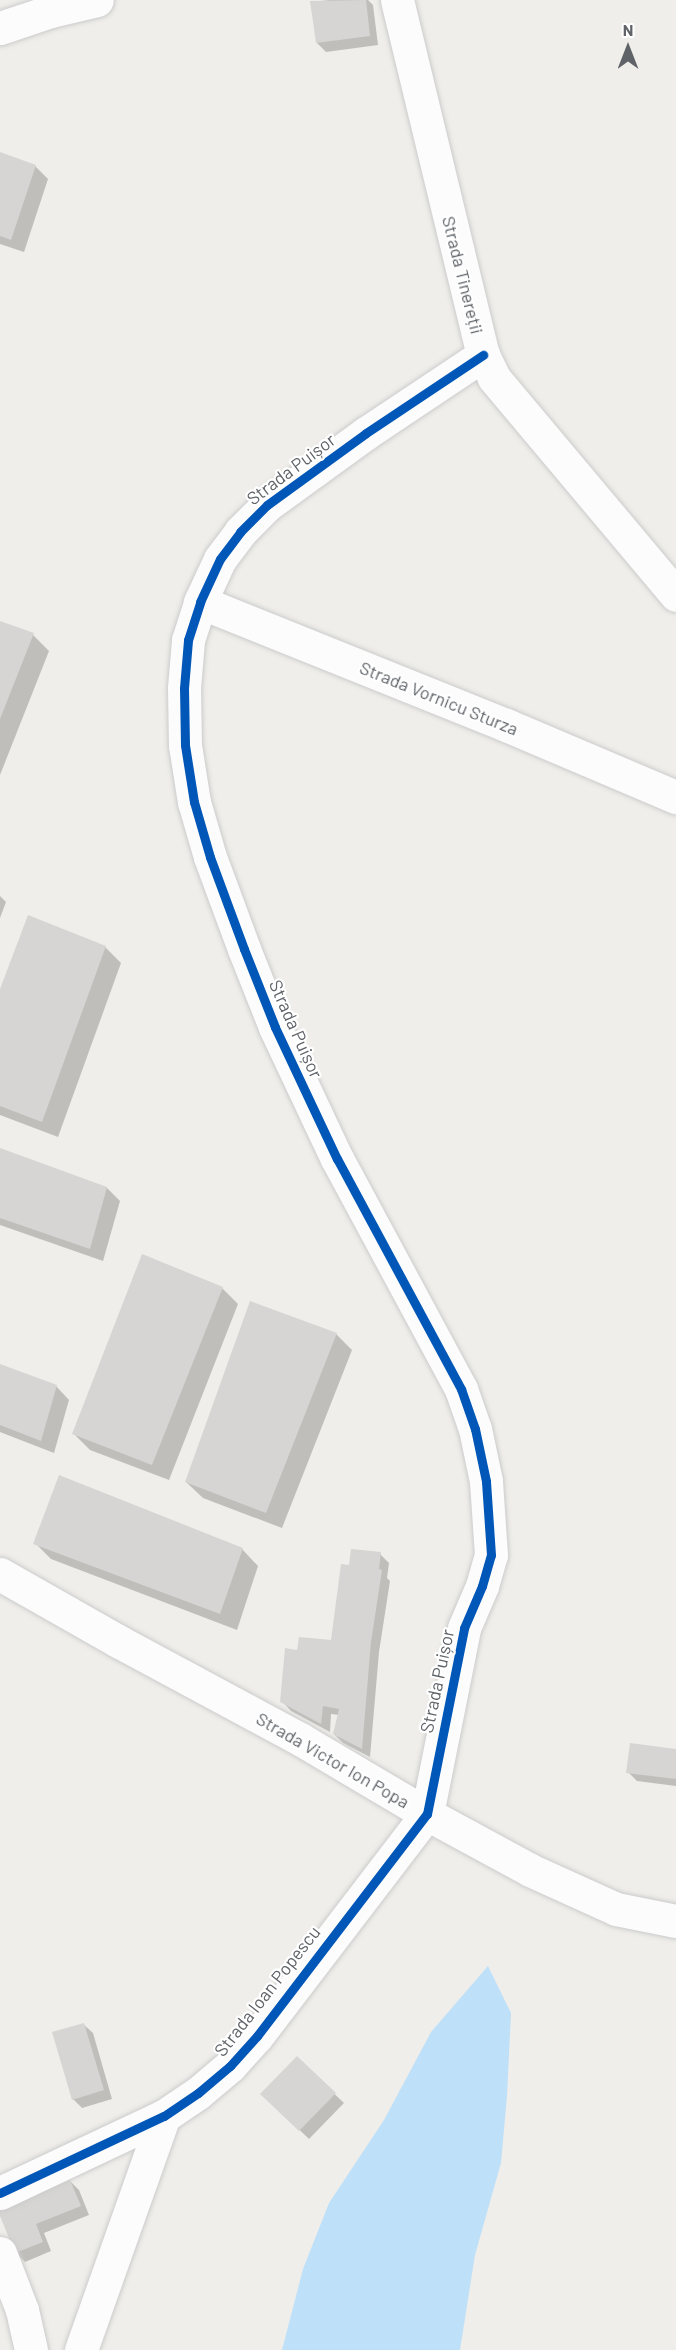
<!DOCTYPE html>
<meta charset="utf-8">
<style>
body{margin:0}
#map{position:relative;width:676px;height:2350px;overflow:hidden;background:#efeeea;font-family:Barlow,sans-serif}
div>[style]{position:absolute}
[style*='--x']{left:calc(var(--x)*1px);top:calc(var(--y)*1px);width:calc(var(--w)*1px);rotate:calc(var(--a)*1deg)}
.water>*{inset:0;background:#bfe0f9}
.shadow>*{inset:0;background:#0003}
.building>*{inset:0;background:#d6d5d3}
.roads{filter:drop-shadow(0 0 2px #cbcccc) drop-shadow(0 0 2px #cbcccc)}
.minor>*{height:33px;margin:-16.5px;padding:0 16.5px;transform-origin:16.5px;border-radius:16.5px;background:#fdfcfc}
.tertiary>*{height:33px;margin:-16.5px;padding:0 16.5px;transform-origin:16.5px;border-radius:16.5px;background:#fdfcfc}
.cycleway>*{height:9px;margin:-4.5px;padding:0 4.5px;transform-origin:4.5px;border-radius:4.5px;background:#0057b8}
span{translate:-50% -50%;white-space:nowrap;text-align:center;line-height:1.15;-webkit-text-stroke:4.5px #fff;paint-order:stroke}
.street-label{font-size:18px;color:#5f6368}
.north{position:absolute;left:598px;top:18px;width:60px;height:60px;-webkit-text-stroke:4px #fff;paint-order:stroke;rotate:0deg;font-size:16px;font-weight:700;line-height:24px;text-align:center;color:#5f6368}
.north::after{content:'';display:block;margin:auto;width:21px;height:27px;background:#5f6368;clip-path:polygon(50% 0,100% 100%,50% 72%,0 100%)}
</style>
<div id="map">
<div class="water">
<div style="clip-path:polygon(488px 1966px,511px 2013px,507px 2096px,501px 2163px,475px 2255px,460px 2350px,282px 2350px,303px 2269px,329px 2203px,384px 2120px,431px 2032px)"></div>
</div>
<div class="shadow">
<div style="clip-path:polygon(330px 0,368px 0,373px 5px,378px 45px,326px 52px,317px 43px,312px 2px)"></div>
<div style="clip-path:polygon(0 154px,35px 166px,48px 179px,24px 252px,0 244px)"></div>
<div style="clip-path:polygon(0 623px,33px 635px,49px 651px,0 775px)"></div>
<div style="clip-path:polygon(0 896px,6px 902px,0 918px)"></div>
<div style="clip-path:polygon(105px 947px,121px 963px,58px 1137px,0 1115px,0 993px)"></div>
<div style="clip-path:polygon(0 1150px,107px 1188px,120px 1201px,103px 1261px,0 1225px)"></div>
<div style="clip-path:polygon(222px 1288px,238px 1304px,169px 1480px,90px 1450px,73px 1433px)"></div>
<div style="clip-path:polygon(336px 1334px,352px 1350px,282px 1528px,203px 1498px,186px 1482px)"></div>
<div style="clip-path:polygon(0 1365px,56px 1386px,69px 1400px,54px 1453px,0 1432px)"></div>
<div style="clip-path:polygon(35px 1543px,242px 1549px,258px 1566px,237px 1630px,51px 1559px)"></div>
<div style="clip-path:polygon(380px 1554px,389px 1563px,387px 1578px,390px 1581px,379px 1652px,370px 1757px,343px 1743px,334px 1734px,339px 1715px,331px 1714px,330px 1732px,291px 1711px,282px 1701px,298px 1651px,333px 1641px,351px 1566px)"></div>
<div style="clip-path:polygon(676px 1750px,676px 1786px,637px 1781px,628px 1772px)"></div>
<div style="clip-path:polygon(83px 2024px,93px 2033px,112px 2099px,82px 2108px,73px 2099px)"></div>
<div style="clip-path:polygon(297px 2058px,344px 2103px,309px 2139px,262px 2094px)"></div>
<div style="clip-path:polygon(70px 2181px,79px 2190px,89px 2215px,44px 2233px,51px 2251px,25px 2262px,16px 2253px,0 2211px)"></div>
</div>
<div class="building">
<div style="clip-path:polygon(366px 0,370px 36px,316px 43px,310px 1px)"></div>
<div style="clip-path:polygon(0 152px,36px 165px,11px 240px,0 236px)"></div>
<div style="clip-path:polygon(0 621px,34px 633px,0 719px)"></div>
<div style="clip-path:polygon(28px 915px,106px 946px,42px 1122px,0 1106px,0 989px)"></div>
<div style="clip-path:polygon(0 1148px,107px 1187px,90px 1249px,0 1218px)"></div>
<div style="clip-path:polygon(142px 1254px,223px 1287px,152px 1465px,72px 1434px)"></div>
<div style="clip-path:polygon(250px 1301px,337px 1333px,266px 1513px,185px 1482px)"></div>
<div style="clip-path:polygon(0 1364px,57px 1385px,41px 1441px,0 1425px)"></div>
<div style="clip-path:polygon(59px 1475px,243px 1548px,220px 1614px,33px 1544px)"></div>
<div style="clip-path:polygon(351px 1549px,381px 1552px,379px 1569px,382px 1570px,371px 1642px,362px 1749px,333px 1734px,339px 1709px,323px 1706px,321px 1724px,280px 1702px,285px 1648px,297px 1650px,299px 1637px,331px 1640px,341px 1564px,349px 1565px)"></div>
<div style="clip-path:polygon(630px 1743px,676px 1749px,676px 1779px,626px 1773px)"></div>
<div style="clip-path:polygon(84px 2023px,104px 2090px,72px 2100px,52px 2032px)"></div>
<div style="clip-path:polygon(297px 2056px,336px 2093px,299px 2131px,260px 2094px)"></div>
<div style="clip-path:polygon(70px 2180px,81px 2206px,36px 2224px,43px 2242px,15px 2253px,0 2216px,0 2207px)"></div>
</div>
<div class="roads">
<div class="minor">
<div style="--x:397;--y:0;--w:365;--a:76.4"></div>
<div style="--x:483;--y:355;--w:25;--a:64"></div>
<div style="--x:494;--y:378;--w:283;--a:50"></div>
<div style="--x:200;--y:602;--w:330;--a:21.9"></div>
<div style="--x:506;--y:725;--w:185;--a:23"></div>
<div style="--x:0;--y:1574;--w:136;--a:29.6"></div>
<div style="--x:118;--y:1641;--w:207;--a:28.3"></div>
<div style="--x:300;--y:1739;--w:147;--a:30.6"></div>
<div style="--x:427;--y:1814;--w:117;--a:28.5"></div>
<div style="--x:530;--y:1870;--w:94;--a:24.4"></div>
<div style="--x:616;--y:1909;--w:61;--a:11.3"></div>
<div style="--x:0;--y:2193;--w:181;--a:-25.2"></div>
<div style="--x:164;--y:2116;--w:41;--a:-34.1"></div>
<div style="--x:198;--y:2093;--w:42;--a:-40.2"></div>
<div style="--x:230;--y:2066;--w:40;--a:-48"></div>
<div style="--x:257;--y:2036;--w:280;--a:-52.6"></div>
<div style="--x:427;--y:1814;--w:190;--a:-78.7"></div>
<div style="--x:464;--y:1628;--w:46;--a:-66.8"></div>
<div style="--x:482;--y:1586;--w:32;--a:-74"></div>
<div style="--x:491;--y:1555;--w:74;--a:-93.9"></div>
<div style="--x:486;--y:1481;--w:53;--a:-101.9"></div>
<div style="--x:475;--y:1429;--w:42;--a:-109.3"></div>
<div style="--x:461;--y:1389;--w:261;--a:-118.3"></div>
<div style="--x:337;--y:1159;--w:146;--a:-115.2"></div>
<div style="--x:275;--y:1027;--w:84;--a:-111.7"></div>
<div style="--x:244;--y:949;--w:98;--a:-110.3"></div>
<div style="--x:210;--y:857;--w:57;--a:-106.2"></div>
<div style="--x:194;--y:802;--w:58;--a:-99"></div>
<div style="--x:185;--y:745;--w:57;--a:-91"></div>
<div style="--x:184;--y:688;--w:48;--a:-85.2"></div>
<div style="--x:188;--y:640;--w:40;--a:-72"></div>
<div style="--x:200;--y:602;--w:47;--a:-65.1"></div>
<div style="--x:220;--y:559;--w:34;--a:-53"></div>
<div style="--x:240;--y:532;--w:38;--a:-45"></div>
<div style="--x:267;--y:505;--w:122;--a:-36"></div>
<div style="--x:366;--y:433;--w:141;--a:-33.7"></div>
<div style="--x:0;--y:2253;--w:61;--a:68.9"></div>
<div style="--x:22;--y:2310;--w:41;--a:77.3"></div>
<div style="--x:81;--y:2350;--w:248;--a:-70.5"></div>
</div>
<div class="tertiary">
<div style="--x:0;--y:28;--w:54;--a:-18.4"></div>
<div style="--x:51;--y:11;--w:47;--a:-13.4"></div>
</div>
</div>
<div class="cycleway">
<div style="--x:0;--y:2193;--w:181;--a:-25.2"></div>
<div style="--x:164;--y:2116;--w:41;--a:-34.1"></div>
<div style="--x:198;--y:2093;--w:42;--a:-40.2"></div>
<div style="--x:230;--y:2066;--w:40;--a:-48"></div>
<div style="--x:257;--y:2036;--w:280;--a:-52.6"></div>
<div style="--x:427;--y:1814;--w:190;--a:-78.7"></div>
<div style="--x:464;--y:1628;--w:46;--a:-66.8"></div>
<div style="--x:482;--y:1586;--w:32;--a:-74"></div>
<div style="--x:491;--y:1555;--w:74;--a:-93.9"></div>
<div style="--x:486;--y:1481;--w:53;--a:-101.9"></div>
<div style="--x:475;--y:1429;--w:42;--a:-109.3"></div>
<div style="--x:461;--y:1389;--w:261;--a:-118.3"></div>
<div style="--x:337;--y:1159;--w:146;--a:-115.2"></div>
<div style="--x:275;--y:1027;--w:84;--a:-111.7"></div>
<div style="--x:244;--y:949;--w:98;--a:-110.3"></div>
<div style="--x:210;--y:857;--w:57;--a:-106.2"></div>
<div style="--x:194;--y:802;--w:58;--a:-99"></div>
<div style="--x:185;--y:745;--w:57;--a:-91"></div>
<div style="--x:184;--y:688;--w:48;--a:-85.2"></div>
<div style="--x:188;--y:640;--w:40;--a:-72"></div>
<div style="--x:200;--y:602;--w:47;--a:-65.1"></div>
<div style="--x:220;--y:559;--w:34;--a:-53"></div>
<div style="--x:240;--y:532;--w:38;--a:-45"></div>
<div style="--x:267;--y:505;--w:122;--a:-36"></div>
<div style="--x:366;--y:433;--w:141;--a:-33.7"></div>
</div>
<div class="street-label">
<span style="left:463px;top:275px;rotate:76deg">Strada Tinereții</span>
<span style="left:291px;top:469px;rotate:-37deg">Strada Puișor</span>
<span style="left:439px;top:698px;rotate:22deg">Strada Vornicu Sturza</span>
<span style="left:296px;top:1029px;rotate:66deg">Strada Puișor</span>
<span style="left:437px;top:1681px;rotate:-78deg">Strada Puișor</span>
<span style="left:333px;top:1760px;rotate:30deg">Strada Victor Ion Popa</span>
<span style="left:267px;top:1991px;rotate:-52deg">Strada Ioan Popescu</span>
</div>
<div class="north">N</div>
</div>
